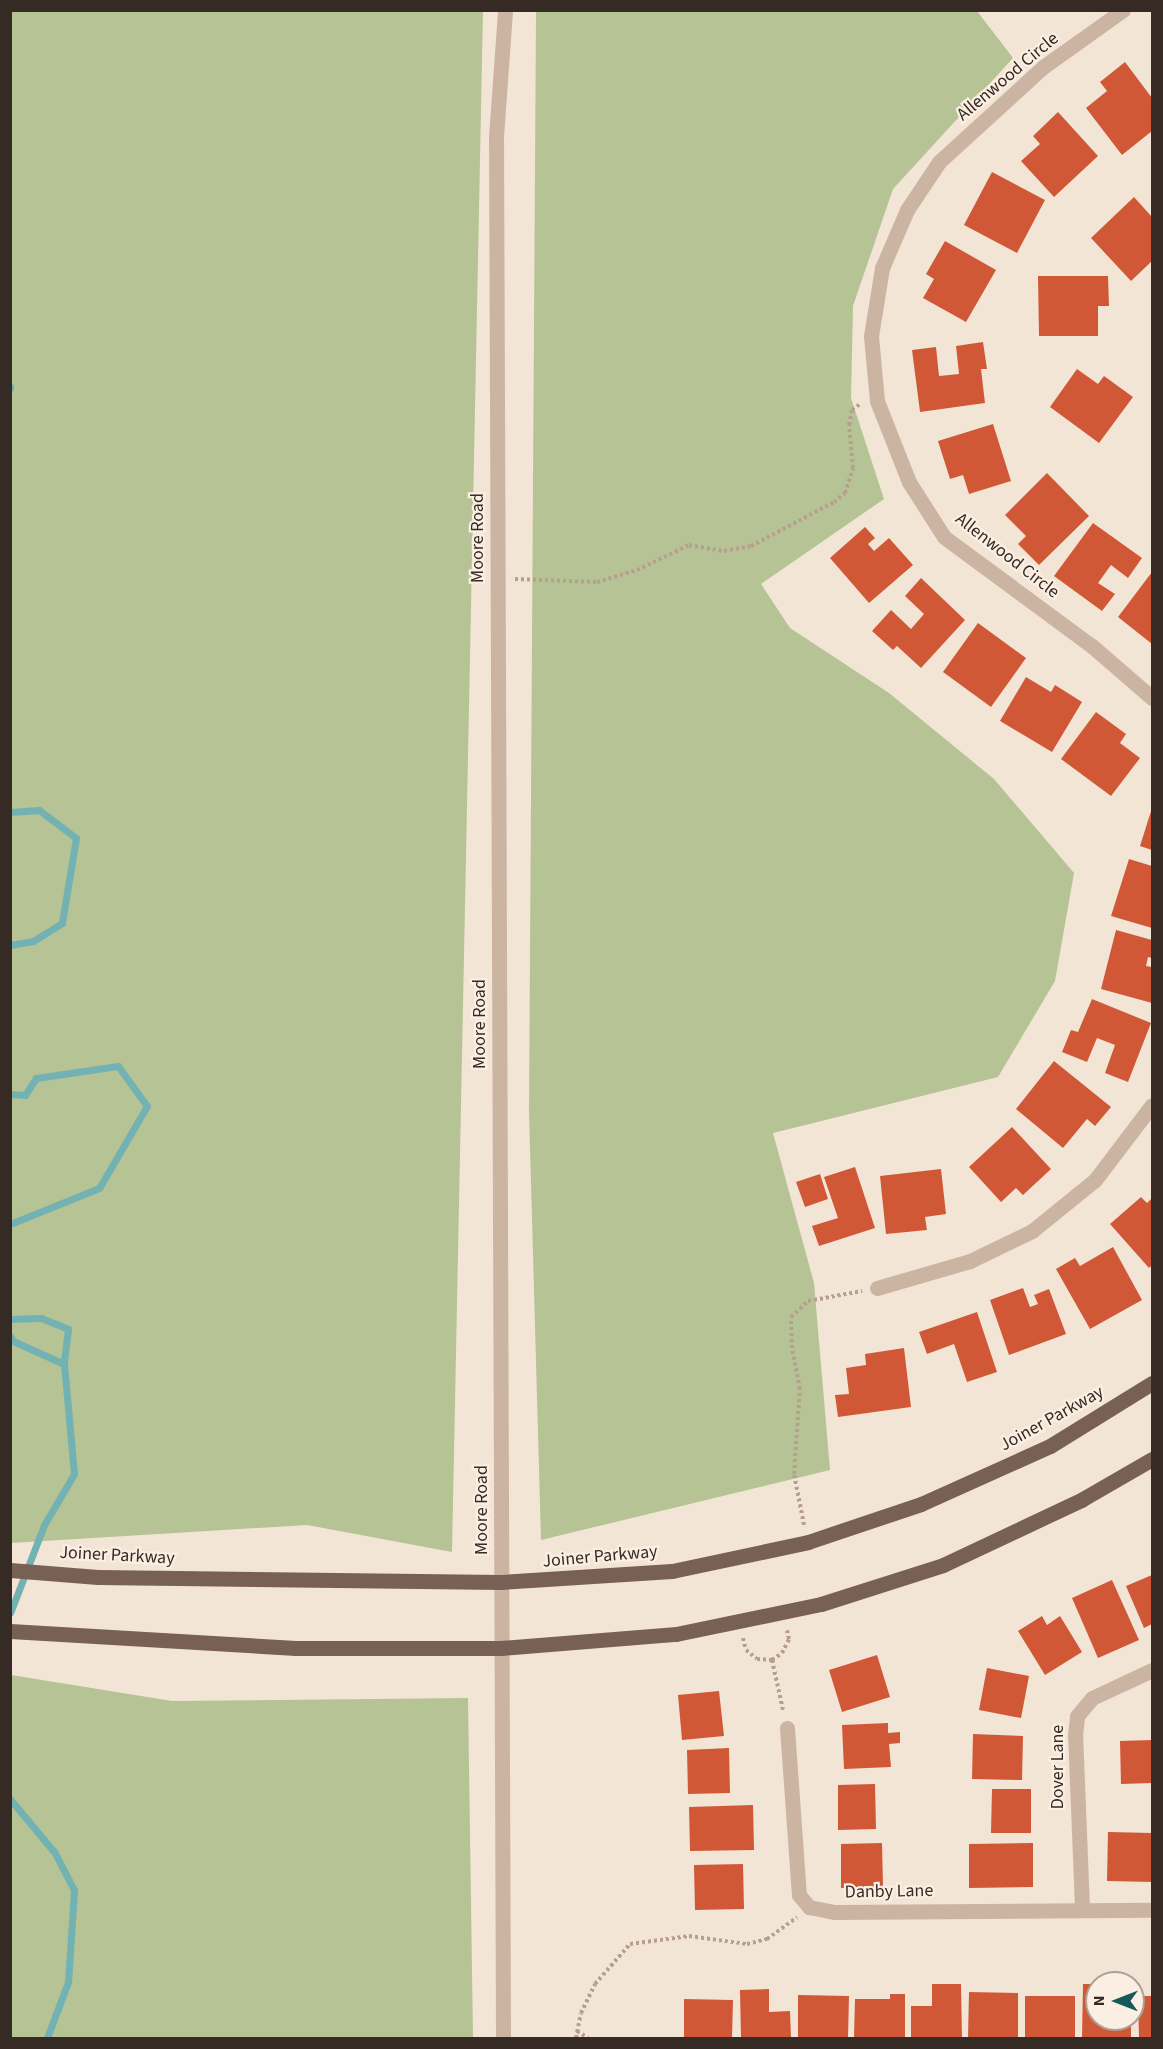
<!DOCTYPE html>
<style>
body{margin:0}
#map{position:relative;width:1163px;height:2049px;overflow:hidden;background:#f3e5d6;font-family:"Source Sans 3",sans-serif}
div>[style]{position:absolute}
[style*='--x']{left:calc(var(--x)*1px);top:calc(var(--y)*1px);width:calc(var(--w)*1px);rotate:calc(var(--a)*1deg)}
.green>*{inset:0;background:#b5c395}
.stream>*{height:7px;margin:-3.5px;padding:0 3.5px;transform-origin:3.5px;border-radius:3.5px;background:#73b2b2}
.building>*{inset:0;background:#d15836}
.path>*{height:4px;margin-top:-2px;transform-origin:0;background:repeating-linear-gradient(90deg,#b89e8c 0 3px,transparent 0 6px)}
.minor>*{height:15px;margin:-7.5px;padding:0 7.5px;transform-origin:7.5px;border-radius:7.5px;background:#ccb4a2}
.major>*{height:15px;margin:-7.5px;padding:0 7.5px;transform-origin:7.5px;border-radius:7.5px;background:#796054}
span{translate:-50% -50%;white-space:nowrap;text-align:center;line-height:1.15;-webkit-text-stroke:4.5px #fbefe3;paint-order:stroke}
.street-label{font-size:18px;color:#362a25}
.frame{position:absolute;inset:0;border:12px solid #362a25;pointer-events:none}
.north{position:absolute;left:1085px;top:1971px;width:60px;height:60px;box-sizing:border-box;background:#fbefe3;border:2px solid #aca097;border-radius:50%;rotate:270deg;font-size:16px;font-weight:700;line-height:24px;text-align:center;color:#362a25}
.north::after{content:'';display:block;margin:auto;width:21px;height:27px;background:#17585a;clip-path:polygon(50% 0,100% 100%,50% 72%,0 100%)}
</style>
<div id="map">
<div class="green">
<div style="clip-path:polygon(11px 10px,483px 11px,452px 1552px,307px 1525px,11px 1543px)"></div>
<div style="clip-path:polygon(536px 11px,977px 11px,1013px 58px,893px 189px,853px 306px,851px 398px,884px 499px,761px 584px,790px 628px,889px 693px,994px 779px,1074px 873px,1055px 981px,998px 1077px,773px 1133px,814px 1283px,830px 1470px,541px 1540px,529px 1112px)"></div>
<div style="clip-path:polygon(11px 1675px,172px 1701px,468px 1698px,473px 2038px,11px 2038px)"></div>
</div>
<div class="stream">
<div style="--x:10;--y:386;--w:2;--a:90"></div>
<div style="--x:10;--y:812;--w:29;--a:-4"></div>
<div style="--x:39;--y:810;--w:46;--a:37.1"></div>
<div style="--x:76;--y:838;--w:86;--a:99.4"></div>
<div style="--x:62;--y:923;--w:34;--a:148"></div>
<div style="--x:33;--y:941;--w:23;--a:170"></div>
<div style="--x:10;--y:1094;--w:15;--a:4"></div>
<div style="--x:25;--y:1095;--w:20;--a:-57"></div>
<div style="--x:36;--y:1078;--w:83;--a:-8.3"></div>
<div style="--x:118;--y:1066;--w:49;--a:54.1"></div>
<div style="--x:147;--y:1106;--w:95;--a:120.3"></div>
<div style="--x:99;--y:1188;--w:96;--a:158"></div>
<div style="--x:10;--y:1319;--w:31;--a:-2"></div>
<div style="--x:41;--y:1318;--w:29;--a:22"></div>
<div style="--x:68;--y:1329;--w:35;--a:97"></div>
<div style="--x:10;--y:1336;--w:6;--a:59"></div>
<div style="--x:13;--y:1341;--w:56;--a:24.3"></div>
<div style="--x:64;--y:1364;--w:110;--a:84.8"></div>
<div style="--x:74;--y:1474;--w:59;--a:120.5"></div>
<div style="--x:44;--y:1525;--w:94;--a:111.1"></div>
<div style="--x:10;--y:1799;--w:70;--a:50.2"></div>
<div style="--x:55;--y:1853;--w:42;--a:62.8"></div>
<div style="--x:74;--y:1890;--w:92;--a:93.7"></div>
<div style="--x:68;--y:1982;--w:60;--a:110.6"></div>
</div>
<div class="building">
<div style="clip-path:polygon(1125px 62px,1152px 98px,1152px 131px,1122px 155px,1086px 108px,1107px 91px,1100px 82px)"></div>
<div style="clip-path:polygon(1058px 112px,1098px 156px,1054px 197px,1021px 161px,1040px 144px,1033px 136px)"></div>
<div style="clip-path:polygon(992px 172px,1045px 200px,1017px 253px,964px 225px)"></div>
<div style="clip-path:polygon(1134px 197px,1152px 217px,1152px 261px,1131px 281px,1091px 238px)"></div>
<div style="clip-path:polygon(945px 241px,996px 270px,966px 322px,923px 298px,934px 279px,926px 274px)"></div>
<div style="clip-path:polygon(1038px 276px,1108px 276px,1109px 306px,1098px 306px,1098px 336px,1039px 336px)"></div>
<div style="clip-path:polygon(983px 342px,987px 369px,981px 369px,985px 403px,920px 412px,912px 350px,936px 347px,939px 376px,959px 374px,956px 346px)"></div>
<div style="clip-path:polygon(1077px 369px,1098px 384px,1104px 376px,1133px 397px,1099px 443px,1050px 407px)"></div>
<div style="clip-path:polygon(993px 424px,1011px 481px,969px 494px,963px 475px,950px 479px,938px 441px)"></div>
<div style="clip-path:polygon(1047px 473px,1089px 516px,1039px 565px,1018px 544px,1026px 536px,1005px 515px)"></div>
<div style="clip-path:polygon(1093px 523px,1142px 558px,1128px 578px,1111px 565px,1098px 583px,1115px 594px,1102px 611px,1054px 576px)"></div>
<div style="clip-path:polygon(865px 527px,875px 538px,868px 544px,874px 551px,889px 538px,913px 565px,869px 603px,830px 558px)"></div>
<div style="clip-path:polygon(1152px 572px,1152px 644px,1118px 617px)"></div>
<div style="clip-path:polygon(921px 578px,965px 620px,921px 668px,897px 646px,893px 650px,872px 631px,891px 610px,911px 629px,924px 614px,905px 596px)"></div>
<div style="clip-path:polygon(978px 623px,1026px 658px,991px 707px,943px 672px)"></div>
<div style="clip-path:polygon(1026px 677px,1051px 692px,1055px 685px,1082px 702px,1052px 752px,1000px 721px)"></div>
<div style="clip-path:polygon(1096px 712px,1126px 734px,1120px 743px,1140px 758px,1111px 796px,1061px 759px)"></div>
<div style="clip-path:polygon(1152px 808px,1152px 850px,1140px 846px)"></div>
<div style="clip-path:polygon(1129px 859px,1152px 866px,1152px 928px,1111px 916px)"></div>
<div style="clip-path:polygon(1116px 930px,1152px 940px,1152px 958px,1148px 957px,1146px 966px,1152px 967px,1152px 1003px,1101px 989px)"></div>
<div style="clip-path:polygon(1092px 999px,1151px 1023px,1128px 1082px,1105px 1073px,1115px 1045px,1097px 1038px,1087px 1062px,1062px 1052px,1071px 1030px,1078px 1032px)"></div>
<div style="clip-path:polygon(1054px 1061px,1111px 1107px,1095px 1126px,1087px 1119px,1063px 1148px,1016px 1109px)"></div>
<div style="clip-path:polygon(1012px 1127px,1051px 1169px,1023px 1195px,1016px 1188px,1001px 1202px,969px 1167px)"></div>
<div style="clip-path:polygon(855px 1167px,875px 1228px,819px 1246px,812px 1226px,838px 1218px,824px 1177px)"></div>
<div style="clip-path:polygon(941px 1169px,946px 1214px,925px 1217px,927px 1230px,886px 1234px,880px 1176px)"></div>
<div style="clip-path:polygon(820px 1174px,828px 1199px,805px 1207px,796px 1182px)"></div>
<div style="clip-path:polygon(1141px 1197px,1147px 1203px,1152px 1198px,1152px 1265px,1149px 1268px,1110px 1224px)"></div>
<div style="clip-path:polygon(1113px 1247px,1142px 1300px,1090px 1329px,1056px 1269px,1075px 1258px,1080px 1266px)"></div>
<div style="clip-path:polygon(1023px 1288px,1030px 1307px,1038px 1304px,1034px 1295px,1049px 1289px,1066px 1334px,1009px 1355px,990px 1300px)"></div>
<div style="clip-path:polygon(977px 1312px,997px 1372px,967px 1382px,954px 1344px,927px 1354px,919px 1332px)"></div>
<div style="clip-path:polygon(904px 1348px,911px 1407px,838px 1417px,835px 1395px,849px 1394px,846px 1368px,866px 1365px,865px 1354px)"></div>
<div style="clip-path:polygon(1152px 1575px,1152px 1624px,1144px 1628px,1126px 1586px)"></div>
<div style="clip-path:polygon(1112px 1580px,1139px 1640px,1098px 1658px,1072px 1598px)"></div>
<div style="clip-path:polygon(1042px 1616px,1047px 1625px,1060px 1616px,1082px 1652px,1045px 1675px,1018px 1631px)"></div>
<div style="clip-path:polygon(877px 1655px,890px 1697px,842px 1712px,829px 1670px)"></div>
<div style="clip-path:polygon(987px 1668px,1029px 1676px,1021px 1718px,979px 1710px)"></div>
<div style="clip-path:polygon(719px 1691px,724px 1736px,682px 1740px,678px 1695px)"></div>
<div style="clip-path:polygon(888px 1723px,888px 1733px,900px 1732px,900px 1743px,889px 1744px,891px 1767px,844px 1769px,842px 1725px)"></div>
<div style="clip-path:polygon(973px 1734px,1023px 1736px,1022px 1780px,972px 1779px)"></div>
<div style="clip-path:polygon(1152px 1740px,1152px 1783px,1121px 1784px,1120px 1741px)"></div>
<div style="clip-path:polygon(729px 1748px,730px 1793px,688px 1794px,687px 1750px)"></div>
<div style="clip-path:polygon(875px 1784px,876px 1829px,838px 1830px,838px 1785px)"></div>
<div style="clip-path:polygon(992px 1789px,1031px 1789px,1031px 1833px,991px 1833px)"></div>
<div style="clip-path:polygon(753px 1805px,754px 1850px,690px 1851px,689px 1807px)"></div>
<div style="clip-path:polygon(1108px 1832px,1152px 1833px,1152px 1882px,1107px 1881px)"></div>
<div style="clip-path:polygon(882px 1843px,883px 1887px,841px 1888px,841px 1844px)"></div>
<div style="clip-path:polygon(1033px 1843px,1033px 1887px,969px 1888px,969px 1844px)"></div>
<div style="clip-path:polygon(743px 1864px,744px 1909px,695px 1910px,694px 1865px)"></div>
<div style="clip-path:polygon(932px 1984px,961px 1984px,962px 2038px,911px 2038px,911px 2006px,932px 2006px)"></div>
<div style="clip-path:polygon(1083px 1984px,1097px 1984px,1097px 2019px,1131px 2019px,1131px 2038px,1082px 2038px)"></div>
<div style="clip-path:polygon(769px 1989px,769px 2012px,790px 2011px,791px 2038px,741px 2038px,740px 1990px)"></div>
<div style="clip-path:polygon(969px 1992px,1018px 1993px,1018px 2038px,968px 2038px)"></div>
<div style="clip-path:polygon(890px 1994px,905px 1994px,905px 2038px,854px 2038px,855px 1999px,890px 1999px)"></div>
<div style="clip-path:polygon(798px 1995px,849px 1996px,848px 2038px,798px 2038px)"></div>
<div style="clip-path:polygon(1025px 1996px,1075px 1996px,1075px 2038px,1025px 2038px)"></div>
<div style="clip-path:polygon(1138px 1996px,1152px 1996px,1152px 2038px,1139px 2038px)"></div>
<div style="clip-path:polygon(684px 1999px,733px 2000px,732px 2038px,684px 2038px)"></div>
</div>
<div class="path">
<div style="--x:515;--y:579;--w:82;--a:2.1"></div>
<div style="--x:597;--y:582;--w:42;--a:-16.7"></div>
<div style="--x:637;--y:570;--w:58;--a:-25.7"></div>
<div style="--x:689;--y:545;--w:36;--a:10"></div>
<div style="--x:724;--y:551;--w:27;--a:-10"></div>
<div style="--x:751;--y:546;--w:94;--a:-27.9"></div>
<div style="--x:834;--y:502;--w:14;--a:-39"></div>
<div style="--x:845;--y:493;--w:26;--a:-72"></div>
<div style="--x:853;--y:468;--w:43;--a:-95.3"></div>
<div style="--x:849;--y:425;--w:15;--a:-79"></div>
<div style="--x:852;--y:410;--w:9;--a:-36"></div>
<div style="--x:804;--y:1525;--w:52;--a:-101.1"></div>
<div style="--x:794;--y:1474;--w:85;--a:-86"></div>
<div style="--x:800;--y:1389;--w:42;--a:-101"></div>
<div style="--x:792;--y:1348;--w:31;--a:-92"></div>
<div style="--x:791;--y:1317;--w:23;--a:-43"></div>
<div style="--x:808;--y:1301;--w:55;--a:-10.5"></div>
<div style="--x:743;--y:1638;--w:12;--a:76"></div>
<div style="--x:746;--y:1650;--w:14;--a:39"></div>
<div style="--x:757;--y:1659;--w:15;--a:4"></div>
<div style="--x:772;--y:1660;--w:12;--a:-35"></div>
<div style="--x:782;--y:1653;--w:16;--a:-63"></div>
<div style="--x:789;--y:1639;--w:9;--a:-103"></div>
<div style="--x:772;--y:1660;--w:51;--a:77.6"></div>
<div style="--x:577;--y:2031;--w:13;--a:32"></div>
<div style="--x:576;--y:2038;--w:25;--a:-79"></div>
<div style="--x:581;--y:2013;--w:32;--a:-64"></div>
<div style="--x:595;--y:1984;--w:53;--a:-48.8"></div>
<div style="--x:630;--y:1944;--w:60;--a:-7.7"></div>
<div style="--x:689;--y:1936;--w:59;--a:7.9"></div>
<div style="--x:747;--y:1944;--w:21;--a:-14"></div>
<div style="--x:767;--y:1939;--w:37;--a:-36"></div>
</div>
<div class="minor">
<div style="--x:1123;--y:10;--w:98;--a:144.5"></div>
<div style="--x:1043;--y:67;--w:141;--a:137.6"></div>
<div style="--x:939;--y:162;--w:58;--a:123.7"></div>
<div style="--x:907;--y:210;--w:63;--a:113.3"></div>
<div style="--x:882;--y:268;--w:69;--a:99.2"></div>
<div style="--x:871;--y:336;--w:65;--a:84.7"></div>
<div style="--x:877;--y:401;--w:87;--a:68.4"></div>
<div style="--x:909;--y:482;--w:65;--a:57.5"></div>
<div style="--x:944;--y:537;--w:184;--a:36.4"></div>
<div style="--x:1092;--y:646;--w:79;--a:40.9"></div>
<div style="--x:877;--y:1288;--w:97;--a:-16.2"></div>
<div style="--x:970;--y:1261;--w:69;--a:-25.8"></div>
<div style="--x:1032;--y:1231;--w:81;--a:-39"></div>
<div style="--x:1095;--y:1180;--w:94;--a:-52.8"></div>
<div style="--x:787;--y:1728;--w:167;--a:85.9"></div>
<div style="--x:799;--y:1895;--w:16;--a:50"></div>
<div style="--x:809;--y:1907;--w:25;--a:11"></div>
<div style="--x:834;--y:1912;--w:318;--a:-0.4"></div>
<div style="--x:1082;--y:1907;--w:171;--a:-92.3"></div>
<div style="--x:1075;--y:1736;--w:20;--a:-84"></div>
<div style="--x:1077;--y:1716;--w:23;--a:-50"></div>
<div style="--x:1092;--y:1698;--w:66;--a:-25"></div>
<div style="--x:503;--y:2038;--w:1901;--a:-90.21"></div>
<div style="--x:496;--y:137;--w:127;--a:-85.9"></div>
</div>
<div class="major">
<div style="--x:10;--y:1570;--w:88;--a:4.5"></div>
<div style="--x:98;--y:1577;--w:403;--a:0.7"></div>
<div style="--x:501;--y:1582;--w:171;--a:-3.7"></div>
<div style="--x:672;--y:1571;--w:139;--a:-12"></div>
<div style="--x:808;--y:1542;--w:119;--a:-18.6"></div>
<div style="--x:921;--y:1504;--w:141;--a:-24.2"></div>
<div style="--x:1050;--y:1446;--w:120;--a:-31.7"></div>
<div style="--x:10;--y:1631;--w:286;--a:3.4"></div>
<div style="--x:295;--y:1648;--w:206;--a:0"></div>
<div style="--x:501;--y:1648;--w:176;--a:-4.6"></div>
<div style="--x:676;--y:1634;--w:148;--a:-11.7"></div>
<div style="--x:821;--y:1604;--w:128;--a:-17.7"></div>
<div style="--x:943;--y:1565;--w:153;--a:-25.2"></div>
<div style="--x:1081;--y:1500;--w:82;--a:-30"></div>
</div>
<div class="street-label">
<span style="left:1008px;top:77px;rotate:-40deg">Allenwood Circle</span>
<span style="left:478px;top:538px;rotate:-90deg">Moore Road</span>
<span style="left:1007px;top:556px;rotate:38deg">Allenwood Circle</span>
<span style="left:480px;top:1024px;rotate:-90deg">Moore Road</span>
<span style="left:1052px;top:1419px;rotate:-29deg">Joiner Parkway</span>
<span style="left:482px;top:1510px;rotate:-90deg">Moore Road</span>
<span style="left:117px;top:1556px;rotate:3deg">Joiner Parkway</span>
<span style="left:600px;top:1557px;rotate:-5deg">Joiner Parkway</span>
<span style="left:1058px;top:1767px;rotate:-90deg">Dover Lane</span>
<span style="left:889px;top:1892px;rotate:-1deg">Danby Lane</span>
</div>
<div class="frame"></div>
<div class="north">N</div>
</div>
